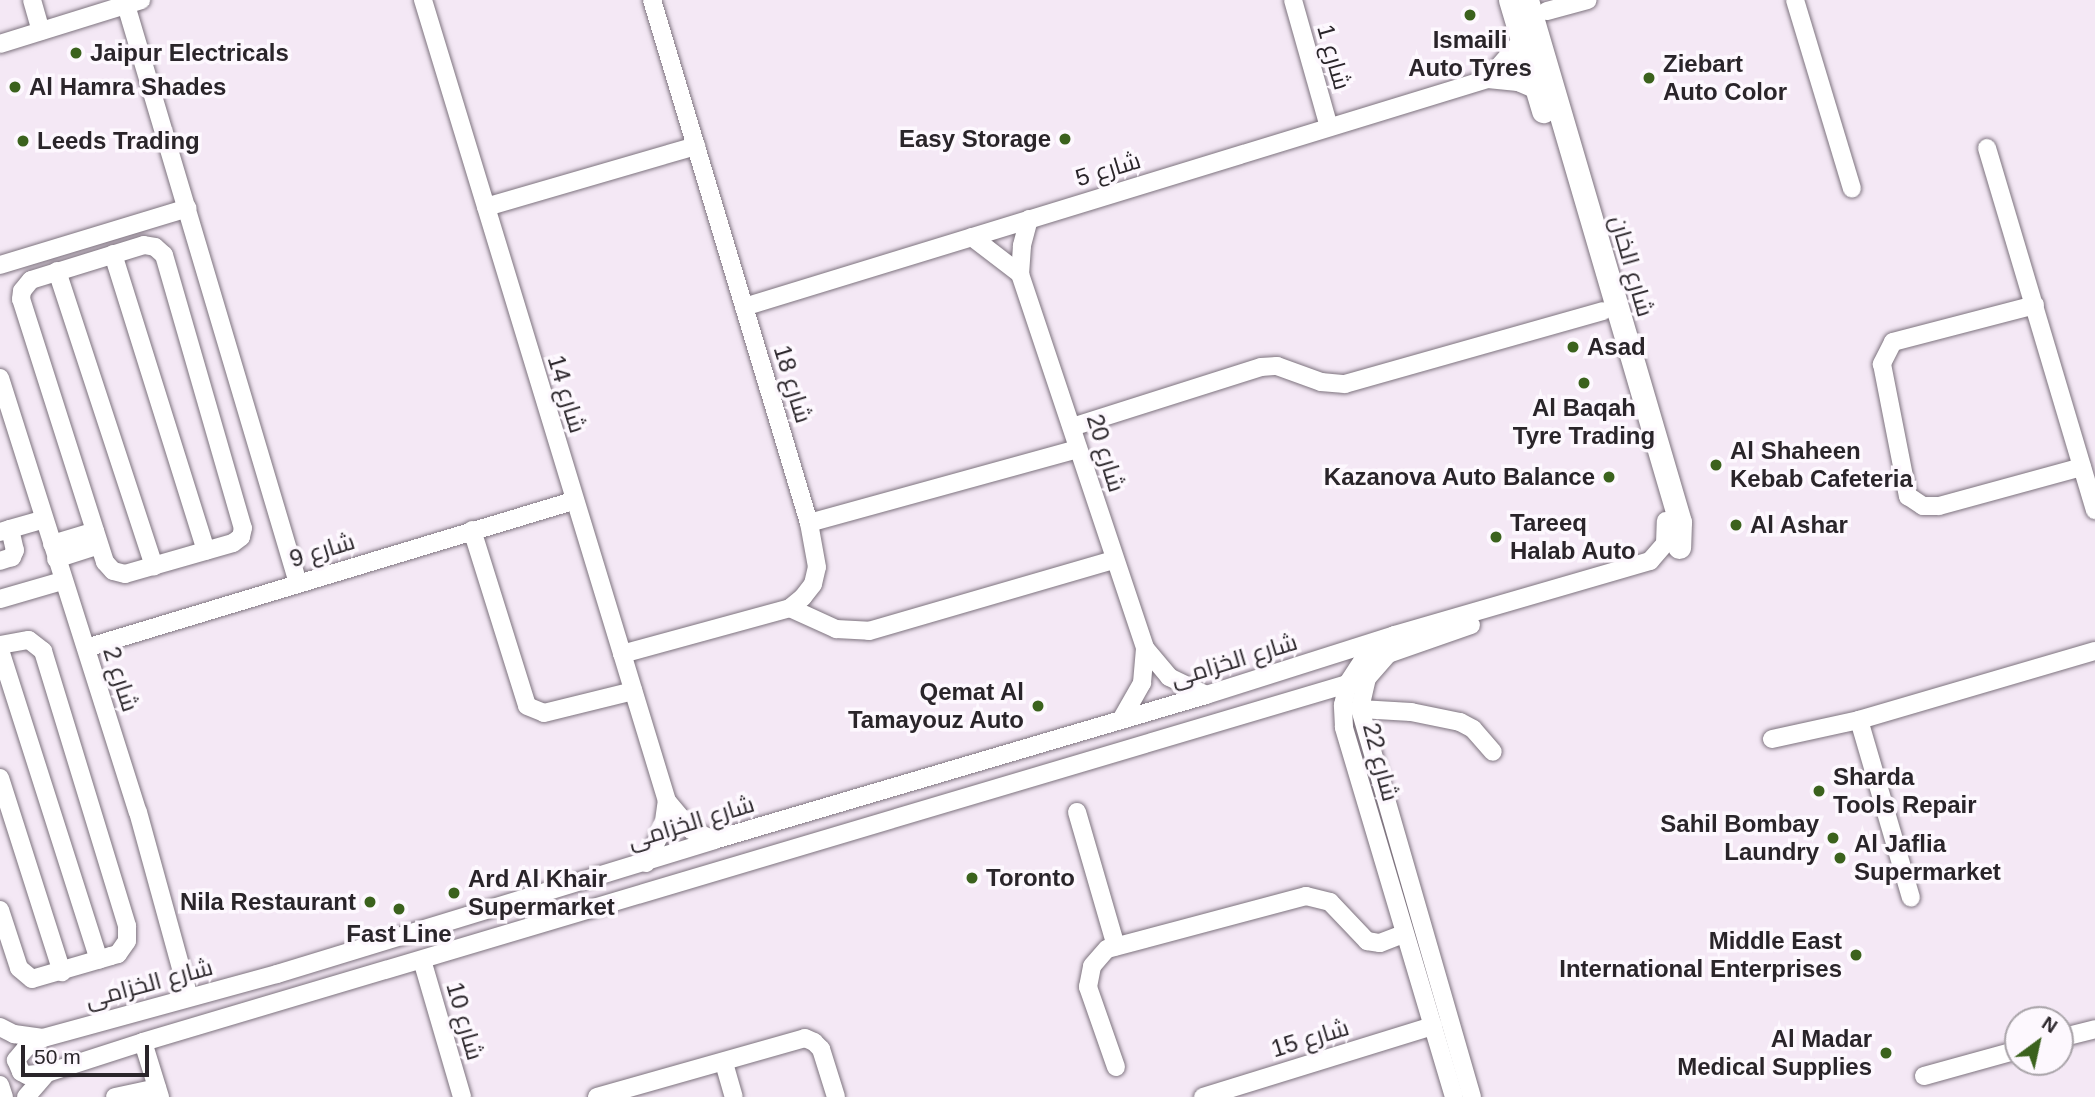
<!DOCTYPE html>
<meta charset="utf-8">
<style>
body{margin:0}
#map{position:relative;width:2095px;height:1097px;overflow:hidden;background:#f4e8f5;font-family:Arial,Cairo,sans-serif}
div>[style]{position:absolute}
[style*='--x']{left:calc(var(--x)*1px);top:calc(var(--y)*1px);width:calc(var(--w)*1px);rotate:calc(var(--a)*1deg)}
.roads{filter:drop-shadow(0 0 2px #7d737e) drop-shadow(0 0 2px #7d737e)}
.minor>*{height:18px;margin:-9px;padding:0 9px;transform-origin:9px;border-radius:9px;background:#fff}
.major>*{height:23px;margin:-11.5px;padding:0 11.5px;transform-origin:11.5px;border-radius:11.5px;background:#fff}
.dots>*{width:19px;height:19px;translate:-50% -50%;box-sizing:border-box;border:4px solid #fdf8fe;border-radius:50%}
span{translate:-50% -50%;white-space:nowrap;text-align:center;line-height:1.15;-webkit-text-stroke:7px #fdf8fe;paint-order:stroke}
.poi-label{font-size:24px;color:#2a252a;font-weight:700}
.left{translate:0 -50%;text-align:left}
.right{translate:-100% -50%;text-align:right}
.street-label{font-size:24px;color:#2a252a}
.north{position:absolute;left:2004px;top:1006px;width:70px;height:70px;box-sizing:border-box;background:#fdf8fe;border:2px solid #a9a4a9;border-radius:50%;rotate:33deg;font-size:19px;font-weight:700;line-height:28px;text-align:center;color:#2a252a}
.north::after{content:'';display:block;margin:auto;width:24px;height:32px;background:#3b621d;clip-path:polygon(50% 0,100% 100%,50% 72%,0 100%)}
.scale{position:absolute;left:21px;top:1045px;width:128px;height:32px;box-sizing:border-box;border:4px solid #2a252a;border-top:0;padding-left:9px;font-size:21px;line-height:24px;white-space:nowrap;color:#2a252a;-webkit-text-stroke:5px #fdf8fe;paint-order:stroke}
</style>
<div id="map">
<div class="roads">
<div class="minor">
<div style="--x:32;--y:0;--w:32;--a:74"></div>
<div style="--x:423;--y:0;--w:837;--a:73.06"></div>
<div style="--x:667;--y:801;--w:38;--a:50"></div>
<div style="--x:691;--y:830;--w:25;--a:23"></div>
<div style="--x:1293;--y:0;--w:132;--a:74.2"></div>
<div style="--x:1795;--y:0;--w:197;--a:73.2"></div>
<div style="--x:126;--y:5;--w:603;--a:73.43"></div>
<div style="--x:1547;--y:11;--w:42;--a:-15"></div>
<div style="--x:0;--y:44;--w:148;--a:-17.3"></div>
<div style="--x:1488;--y:79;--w:52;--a:-48.9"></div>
<div style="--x:1987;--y:148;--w:378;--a:73.4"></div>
<div style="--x:486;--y:207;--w:219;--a:-16.2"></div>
<div style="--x:1029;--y:219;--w:28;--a:105"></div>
<div style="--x:1022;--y:246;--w:28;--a:94"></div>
<div style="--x:1020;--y:274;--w:394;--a:71.5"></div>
<div style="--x:1145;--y:648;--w:38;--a:50"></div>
<div style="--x:1169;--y:677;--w:41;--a:25.9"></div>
<div style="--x:972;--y:237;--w:61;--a:37.6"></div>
<div style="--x:144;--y:245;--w:11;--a:10"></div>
<div style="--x:155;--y:247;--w:12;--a:42"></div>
<div style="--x:164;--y:255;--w:284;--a:73.9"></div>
<div style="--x:243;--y:528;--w:9;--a:103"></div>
<div style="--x:241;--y:537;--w:10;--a:143"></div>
<div style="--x:233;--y:543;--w:112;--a:164"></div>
<div style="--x:125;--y:574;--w:12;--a:-166"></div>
<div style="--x:113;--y:571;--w:12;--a:-132"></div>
<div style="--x:105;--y:562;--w:276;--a:-107.7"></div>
<div style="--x:21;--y:299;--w:8;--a:-83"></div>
<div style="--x:22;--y:291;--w:14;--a:-51"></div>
<div style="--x:31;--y:280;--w:118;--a:-17.2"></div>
<div style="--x:113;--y:254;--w:311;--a:72.6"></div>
<div style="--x:0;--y:265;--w:196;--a:-16.9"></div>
<div style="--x:57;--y:271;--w:311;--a:71.8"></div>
<div style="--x:2035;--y:305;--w:147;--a:165.4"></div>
<div style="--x:1893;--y:342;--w:25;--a:117"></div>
<div style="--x:1882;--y:364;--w:135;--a:78.9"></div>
<div style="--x:1908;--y:496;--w:18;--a:34"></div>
<div style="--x:1923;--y:506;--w:16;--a:0"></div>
<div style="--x:1939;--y:506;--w:148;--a:-15.3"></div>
<div style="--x:744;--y:307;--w:778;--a:-17.04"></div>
<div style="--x:1488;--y:79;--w:30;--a:6"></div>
<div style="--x:1518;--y:82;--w:21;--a:23"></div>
<div style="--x:0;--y:378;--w:455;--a:72.4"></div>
<div style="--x:138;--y:812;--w:192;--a:74.6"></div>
<div style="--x:1072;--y:427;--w:198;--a:-17.6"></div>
<div style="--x:1261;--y:367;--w:16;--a:-4"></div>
<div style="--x:1277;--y:366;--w:47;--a:20"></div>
<div style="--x:1321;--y:382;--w:24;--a:5"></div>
<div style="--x:1345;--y:384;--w:268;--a:-15.8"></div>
<div style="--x:809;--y:523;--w:279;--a:-15.4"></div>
<div style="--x:10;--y:529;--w:35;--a:-16"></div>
<div style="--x:472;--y:530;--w:184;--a:72.6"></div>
<div style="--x:527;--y:706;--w:18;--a:22"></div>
<div style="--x:544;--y:713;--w:92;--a:-13.9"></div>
<div style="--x:0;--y:532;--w:10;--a:-17"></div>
<div style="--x:10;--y:529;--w:22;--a:77"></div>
<div style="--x:15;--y:550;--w:8;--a:113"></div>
<div style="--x:12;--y:557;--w:13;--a:162"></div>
<div style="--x:52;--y:544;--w:45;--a:-16.8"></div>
<div style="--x:56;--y:559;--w:45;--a:-18"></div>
<div style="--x:0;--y:599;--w:65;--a:-16.2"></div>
<div style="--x:790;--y:608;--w:51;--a:24.5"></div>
<div style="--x:836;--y:629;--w:33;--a:3"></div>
<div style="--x:869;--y:631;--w:254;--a:-16.2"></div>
<div style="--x:1471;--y:625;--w:88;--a:160.7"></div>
<div style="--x:1388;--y:654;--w:32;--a:131"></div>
<div style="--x:1367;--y:678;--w:32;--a:103"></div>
<div style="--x:1360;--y:709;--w:404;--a:73.9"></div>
<div style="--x:0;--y:645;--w:29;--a:-10"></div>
<div style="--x:29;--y:640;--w:18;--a:38"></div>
<div style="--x:43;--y:651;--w:288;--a:73"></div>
<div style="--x:127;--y:926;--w:15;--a:90"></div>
<div style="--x:127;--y:941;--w:16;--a:125"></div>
<div style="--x:118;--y:954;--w:7;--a:164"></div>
<div style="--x:111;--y:956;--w:82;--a:163.8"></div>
<div style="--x:32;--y:979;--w:17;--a:-140"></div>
<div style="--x:19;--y:968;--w:61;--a:-108.1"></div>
<div style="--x:86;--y:648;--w:509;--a:-16.8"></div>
<div style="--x:0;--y:650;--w:325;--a:72.3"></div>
<div style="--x:622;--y:654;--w:174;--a:-15.3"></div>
<div style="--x:790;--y:608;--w:17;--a:-40"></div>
<div style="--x:803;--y:597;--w:16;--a:-52"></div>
<div style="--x:813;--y:584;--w:17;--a:-77"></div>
<div style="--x:817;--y:567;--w:45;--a:-100.3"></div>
<div style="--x:809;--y:523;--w:546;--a:-106.71"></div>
<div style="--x:1360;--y:709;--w:51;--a:3.4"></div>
<div style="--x:1411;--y:712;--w:50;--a:11.5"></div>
<div style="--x:1460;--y:722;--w:15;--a:28"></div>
<div style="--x:1473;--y:729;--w:30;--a:49"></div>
<div style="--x:1121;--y:720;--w:43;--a:-60.4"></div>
<div style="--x:1142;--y:683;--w:35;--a:-85"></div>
<div style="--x:1859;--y:720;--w:185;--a:73.7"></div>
<div style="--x:1772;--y:739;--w:89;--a:-12.3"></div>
<div style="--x:1859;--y:720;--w:246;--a:-16.3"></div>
<div style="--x:0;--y:778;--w:204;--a:72.3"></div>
<div style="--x:1077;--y:812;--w:140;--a:73.8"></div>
<div style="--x:646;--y:863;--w:39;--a:-64"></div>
<div style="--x:663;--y:828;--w:27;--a:-82"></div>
<div style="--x:422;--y:960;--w:143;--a:73.7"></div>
<div style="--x:0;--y:1027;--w:16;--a:27"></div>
<div style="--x:14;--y:1034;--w:29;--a:8"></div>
<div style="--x:43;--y:1038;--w:243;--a:-15.3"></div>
<div style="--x:277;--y:974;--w:457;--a:-17"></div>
<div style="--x:714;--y:840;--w:513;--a:-16.42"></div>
<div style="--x:1206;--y:695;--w:198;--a:-17.6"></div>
<div style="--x:43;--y:1038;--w:20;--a:150"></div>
<div style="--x:26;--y:1048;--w:16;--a:130"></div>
<div style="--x:16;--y:1060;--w:13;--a:67"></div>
<div style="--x:21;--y:1072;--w:7;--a:27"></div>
<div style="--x:27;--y:1075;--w:20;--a:-6"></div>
<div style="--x:2060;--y:1038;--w:36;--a:-14"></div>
<div style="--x:143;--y:1042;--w:58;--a:72.8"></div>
<div style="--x:724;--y:1063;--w:35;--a:74"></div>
<div style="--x:1116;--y:1067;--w:85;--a:-109.3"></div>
<div style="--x:1088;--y:987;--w:21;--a:-79"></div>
<div style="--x:1092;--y:966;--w:23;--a:-49"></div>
<div style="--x:1107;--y:949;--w:206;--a:-14.9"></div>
<div style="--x:1306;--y:896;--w:25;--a:14"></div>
<div style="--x:1330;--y:902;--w:54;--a:46.5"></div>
<div style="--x:1367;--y:941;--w:13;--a:9"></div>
<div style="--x:1380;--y:943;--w:26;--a:-21"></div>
<div style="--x:1924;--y:1076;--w:98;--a:-15.5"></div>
<div style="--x:0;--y:1085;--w:13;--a:72"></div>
<div style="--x:26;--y:1097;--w:32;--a:-49"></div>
<div style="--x:47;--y:1073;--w:101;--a:-17.9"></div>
<div style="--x:143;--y:1042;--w:1277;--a:-16.56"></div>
<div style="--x:115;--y:1097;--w:43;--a:-12.1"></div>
<div style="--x:597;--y:1097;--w:216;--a:-15.8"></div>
<div style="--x:805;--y:1038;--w:10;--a:24"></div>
<div style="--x:814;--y:1042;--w:10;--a:45"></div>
<div style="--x:821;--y:1049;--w:50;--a:72.6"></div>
<div style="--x:1203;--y:1097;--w:241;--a:-17.2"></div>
<div style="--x:1454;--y:1097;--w:386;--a:-106.6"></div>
<div style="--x:1344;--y:727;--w:22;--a:-93"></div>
<div style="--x:1343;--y:705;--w:23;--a:-77"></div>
<div style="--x:1348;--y:683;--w:33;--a:-57"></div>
<div style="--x:1366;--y:655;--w:35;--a:-35"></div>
<div style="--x:1395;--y:635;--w:266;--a:-16.2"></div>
<div style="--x:1650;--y:561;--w:23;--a:-49"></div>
<div style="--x:1665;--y:544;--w:23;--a:-88"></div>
</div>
<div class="major">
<div style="--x:1510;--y:0;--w:116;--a:73.4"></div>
<div style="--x:1527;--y:0;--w:544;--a:73.66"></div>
<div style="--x:1680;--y:522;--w:25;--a:92"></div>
</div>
</div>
<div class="dots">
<div style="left:1470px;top:15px;background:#3b621d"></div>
<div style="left:76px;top:53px;background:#3b621d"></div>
<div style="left:1649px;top:78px;background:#3b621d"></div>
<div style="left:15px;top:87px;background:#3b621d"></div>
<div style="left:1065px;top:139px;background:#3b621d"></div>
<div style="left:23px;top:141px;background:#3b621d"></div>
<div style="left:1573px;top:347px;background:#3b621d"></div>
<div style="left:1584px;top:383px;background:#3b621d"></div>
<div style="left:1716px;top:465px;background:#3b621d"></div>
<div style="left:1609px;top:477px;background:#3b621d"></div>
<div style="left:1736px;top:525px;background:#3b621d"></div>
<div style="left:1496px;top:537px;background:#3b621d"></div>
<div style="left:1038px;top:706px;background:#3b621d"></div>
<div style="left:1819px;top:791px;background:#3b621d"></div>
<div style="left:1833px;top:838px;background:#3b621d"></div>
<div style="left:1840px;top:858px;background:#3b621d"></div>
<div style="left:972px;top:878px;background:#3b621d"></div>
<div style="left:454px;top:893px;background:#3b621d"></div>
<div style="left:370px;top:902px;background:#3b621d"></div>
<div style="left:399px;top:909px;background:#3b621d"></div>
<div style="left:1856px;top:955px;background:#3b621d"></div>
<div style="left:1886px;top:1053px;background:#3b621d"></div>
</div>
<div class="poi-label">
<span style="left:1470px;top:54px">Ismaili<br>Auto Tyres</span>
<span class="left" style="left:90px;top:53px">Jaipur Electricals</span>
<span class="left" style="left:1663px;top:78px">Ziebart<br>Auto Color</span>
<span class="left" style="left:29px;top:87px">Al Hamra Shades</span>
<span class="right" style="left:1051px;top:139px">Easy Storage</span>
<span class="left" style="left:37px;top:141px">Leeds Trading</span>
<span class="left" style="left:1587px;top:347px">Asad</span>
<span style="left:1584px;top:422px">Al Baqah<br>Tyre Trading</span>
<span class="left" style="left:1730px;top:465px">Al Shaheen<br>Kebab Cafeteria</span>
<span class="right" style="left:1595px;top:477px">Kazanova Auto Balance</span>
<span class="left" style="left:1510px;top:537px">Tareeq<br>Halab Auto</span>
<span class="left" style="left:1750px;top:525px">Al Ashar</span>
<span class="right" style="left:1024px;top:706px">Qemat Al<br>Tamayouz Auto</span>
<span class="left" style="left:1833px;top:791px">Sharda<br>Tools Repair</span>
<span class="right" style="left:1819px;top:838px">Sahil Bombay<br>Laundry</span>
<span class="left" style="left:1854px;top:858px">Al Jaflia<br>Supermarket</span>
<span class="left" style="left:986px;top:878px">Toronto</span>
<span class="left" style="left:468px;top:893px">Ard Al Khair<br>Supermarket</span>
<span class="right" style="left:356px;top:902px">Nila Restaurant</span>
<span style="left:399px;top:934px">Fast Line</span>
<span class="right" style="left:1842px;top:955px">Middle East<br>International Enterprises</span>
<span class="right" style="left:1872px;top:1053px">Al Madar<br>Medical Supplies</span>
</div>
<div class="street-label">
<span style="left:1334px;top:57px;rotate:74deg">شارع 1</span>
<span style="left:1108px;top:169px;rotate:-17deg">شارع 5</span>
<span style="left:1632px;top:266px;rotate:74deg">شارع الخان</span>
<span style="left:793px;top:384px;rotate:73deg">شارع 18</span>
<span style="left:567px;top:394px;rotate:73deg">شارع 14</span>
<span style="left:1106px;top:453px;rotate:73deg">شارع 20</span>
<span style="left:322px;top:550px;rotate:-17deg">شارع 9</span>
<span style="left:1234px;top:660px;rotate:-17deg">شارع الخزامى</span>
<span style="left:121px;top:679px;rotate:72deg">شارع 2</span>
<span style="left:1381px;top:762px;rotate:75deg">شارع 22</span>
<span style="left:691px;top:822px;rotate:-17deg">شارع الخزامى</span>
<span style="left:149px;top:983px;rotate:-15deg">شارع الخزامى</span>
<span style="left:465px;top:1021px;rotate:74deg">شارع 10</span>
<span style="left:1310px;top:1038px;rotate:-17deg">شارع 15</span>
</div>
<div class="north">N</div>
<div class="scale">50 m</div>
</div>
